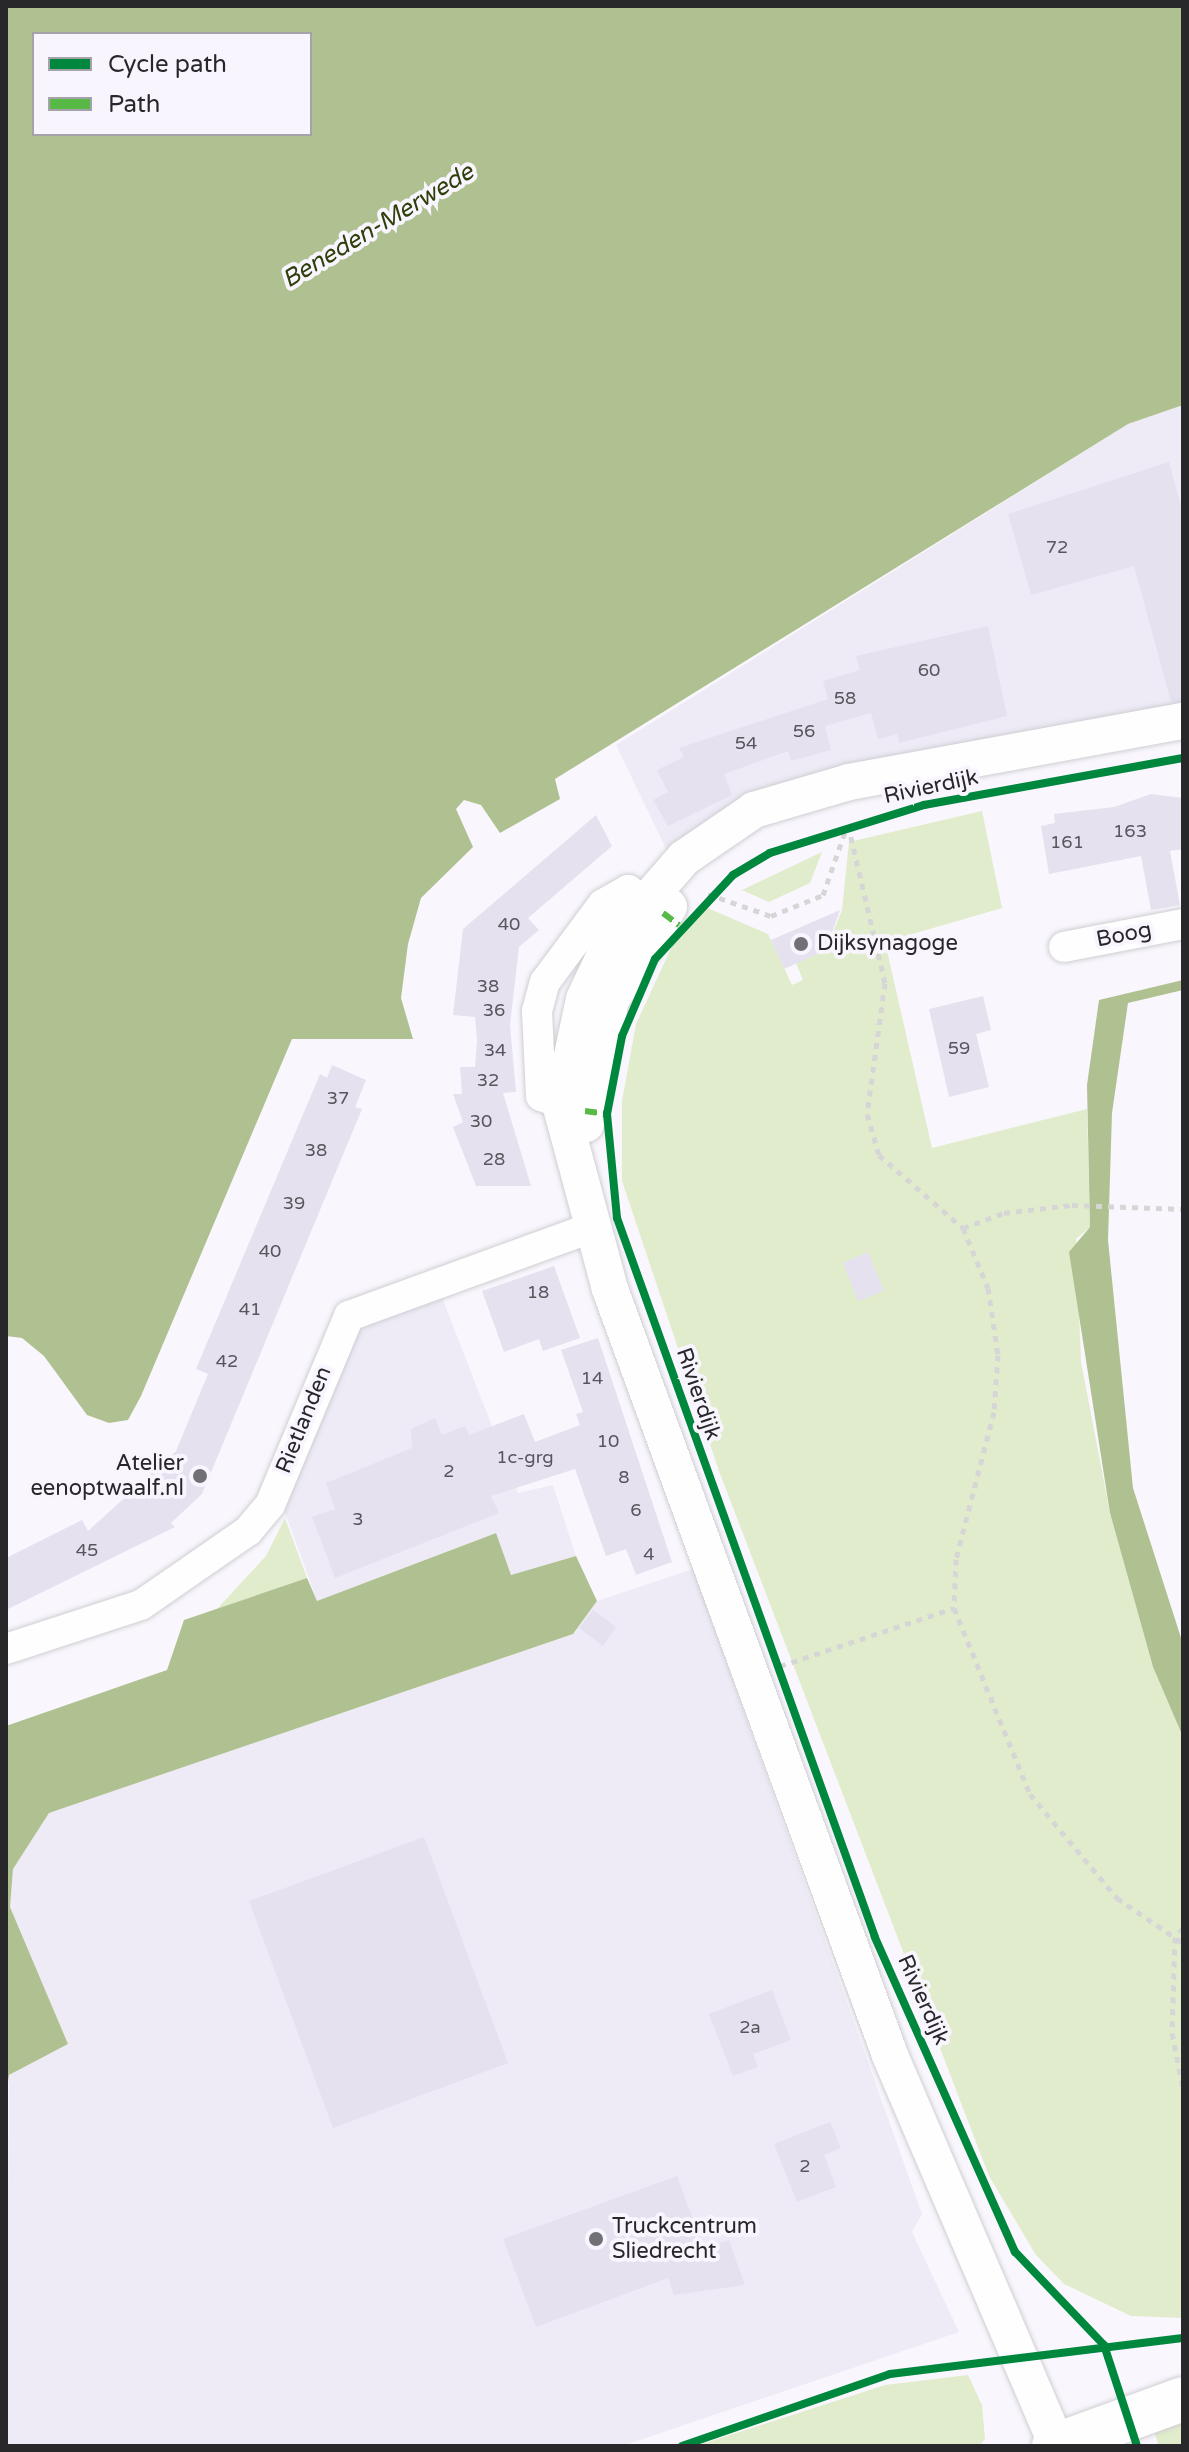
<!DOCTYPE html>
<style>
body{margin:0}
#map{position:relative;width:1189px;height:2452px;overflow:hidden;background:#f9f7fd;font-family:"Varela Round",sans-serif}
div>[style]{position:absolute}
[style*='--x']{left:calc(var(--x)*1px);top:calc(var(--y)*1px);width:calc(var(--w)*1px);rotate:calc(var(--a)*1deg)}
.built>*{inset:0;background:#eeebf7}
.green>*{inset:0;background:#e0eccc}
.water>*{inset:0;background:#b0c191}
.building>*{inset:0;background:#e5e1ef}
.path>*{height:5px;margin-top:-2.5px;transform-origin:0;background:repeating-linear-gradient(90deg,#d6d6d7 0 6px,transparent 0 12px)}
.roads{filter:drop-shadow(0 0 2px #cfced2) drop-shadow(0 0 2px #cfced2)}
.minor>*{height:30px;margin:-15px;padding:0 15px;transform-origin:15px;border-radius:15px;background:#fefeff}
.tertiary>*{height:36px;margin:-18px;padding:0 18px;transform-origin:18px;border-radius:18px;background:#fefeff}
.motorway>*{height:44px;margin:-22px;padding:0 22px;transform-origin:22px;border-radius:22px;background:#fefeff}
.quiet>*{height:6px;margin-top:-3px;transform-origin:0;background:repeating-linear-gradient(90deg,#58b947 0 12px,transparent 0 18px)}
.cycleway>*{height:8px;margin:-4px;padding:0 4px;transform-origin:4px;border-radius:4px;background:#00873e}
.dots>*{width:22px;height:22px;translate:-50% -50%;box-sizing:border-box;border:4px solid #f8f5ff;border-radius:50%}
span{translate:-50% -50%;white-space:nowrap;text-align:center;line-height:1.15;-webkit-text-stroke:8px #f8f5ff;paint-order:stroke}
.number-label{font-size:18px;color:#58565c}
.number-label span{-webkit-text-stroke-width:0}
.street-label{font-size:22px;color:#28272a}
.poi-label{font-size:22px;color:#28272a}
.left{translate:0 -50%;text-align:left}
.right{translate:-100% -50%;text-align:right}
.water-label{font-size:24px;color:#2f3f09;font-style:italic}
.frame{position:absolute;inset:0;border:8px solid #28272a;pointer-events:none}
.legend{position:absolute;left:32px;top:32px;width:280px;height:104px;box-sizing:border-box;background:#f8f5ff;border:2px solid #a5a3aa;margin:0;padding:10px 14px;list-style:none;font-size:24px;color:#28272a}
.legend li{display:flex;align-items:center;gap:16px;height:40px}
.legend b{width:40px;border:2px solid #a5a3aa}
</style>
<div id="map">
<div class="built">
<div style="clip-path:polygon(1183px 405px,1183px 712px,749px 801px,668px 853px,616px 745px,1128px 424px)"></div>
<div style="clip-path:polygon(438px 1287px,518px 1493px,553px 1485px,576px 1556px,511px 1575px,495px 1533px,317px 1601px,278px 1493px,347px 1337px)"></div>
<div style="clip-path:polygon(693px 1569px,922px 2214px,912px 2232px,959px 2332px,622px 2446px,6px 2446px,9px 2075px,68px 2044px,10px 1907px,13px 1869px,31px 1834px,49px 1813px,573px 1634px,597px 1601px)"></div>
</div>
<div class="green">
<div style="clip-path:polygon(982px 811px,1002px 908px,885px 942px,932px 1148px,1087px 1109px,1090px 1227px,1076px 1239px,1081px 1362px,1110px 1513px,1153px 1667px,1183px 1737px,1183px 2318px,1131px 2316px,1064px 2284px,1036px 2255px,989px 2176px,719px 1471px,622px 1181px,622px 1101px,636px 1024px,673px 944px,705px 907px,768px 934px,792px 985px,803px 980px,796px 963px,826px 950px,842px 910px,849px 842px)"></div>
<div style="clip-path:polygon(822px 852px,810px 883px,769px 902px,742px 890px)"></div>
<div style="clip-path:polygon(285px 1518px,307px 1578px,217px 1609px,266px 1556px)"></div>
<div style="clip-path:polygon(968px 2375px,982px 2405px,985px 2439px,979px 2446px,696px 2446px,885px 2385px)"></div>
<div style="clip-path:polygon(1183px 2421px,1183px 2446px,1159px 2446px,1152px 2426px)"></div>
</div>
<div class="water">
<div style="clip-path:polygon(evenodd,6px 6px,1183px 6px,1183px 405px,1128px 424px,555px 779px,560px 799px,500px 833px,481px 805px,464px 800px,456px 809px,473px 847px,421px 898px,408px 944px,401px 998px,413px 1039px,292px 1039px,141px 1396px,128px 1420px,109px 1423px,87px 1415px,44px 1356px,22px 1338px,6px 1336px,6px 6px,34px 34px,310px 34px,310px 134px,34px 134px,34px 34px)"></div>
<div style="clip-path:polygon(1183px 980px,1183px 990px,1128px 1003px,1112px 1113px,1108px 1240px,1133px 1488px,1183px 1644px,1183px 1737px,1153px 1667px,1110px 1513px,1069px 1252px,1090px 1227px,1087px 1085px,1099px 1000px)"></div>
<div style="clip-path:polygon(496px 1533px,511px 1575px,576px 1556px,597px 1601px,573px 1634px,49px 1813px,13px 1869px,10px 1907px,68px 2044px,9px 2075px,6px 2096px,6px 1726px,167px 1670px,184px 1620px,307px 1578px,317px 1601px)"></div>
</div>
<div class="building">
<div style="clip-path:polygon(1169px 462px,1183px 513px,1183px 701px,1171px 702px,1134px 566px,1031px 595px,1008px 514px)"></div>
<div style="clip-path:polygon(988px 626px,1007px 716px,899px 743px,897px 734px,878px 739px,871px 713px,825px 726px,831px 750px,791px 761px,788px 751px,724px 774px,732px 795px,668px 826px,653px 800px,668px 792px,657px 770px,684px 757px,679px 748px,828px 699px,823px 681px,860px 670px,856px 656px)"></div>
<div style="clip-path:polygon(1151px 794px,1183px 798px,1183px 849px,1170px 851px,1180px 905px,1151px 910px,1141px 856px,1049px 874px,1041px 826px,1055px 823px,1054px 814px,1114px 807px)"></div>
<div style="clip-path:polygon(596px 815px,612px 846px,528px 918px,539px 930px,519px 947px,510px 1025px,516px 1092px,503px 1093px,531px 1186px,476px 1186px,453px 1127px,463px 1122px,453px 1094px,462px 1094px,460px 1067px,475px 1067px,477px 1040px,475px 1017px,453px 1015px,463px 929px)"></div>
<div style="clip-path:polygon(840px 910px,826px 950px,784px 969px,771px 940px)"></div>
<div style="clip-path:polygon(983px 996px,991px 1030px,976px 1034px,989px 1087px,949px 1097px,929px 1009px)"></div>
<div style="clip-path:polygon(332px 1065px,366px 1080px,355px 1107px,362px 1109px,202px 1494px,171px 1523px,175px 1527px,6px 1610px,6px 1558px,82px 1520px,88px 1531px,176px 1451px,208px 1374px,196px 1369px,320px 1074px,327px 1078px)"></div>
<div style="clip-path:polygon(868px 1252px,884px 1291px,858px 1301px,843px 1263px)"></div>
<div style="clip-path:polygon(554px 1266px,580px 1338px,543px 1351px,539px 1339px,504px 1352px,482px 1291px)"></div>
<div style="clip-path:polygon(598px 1338px,672px 1562px,636px 1575px,626px 1549px,606px 1556px,575px 1469px,491px 1496px,499px 1513px,335px 1578px,312px 1517px,335px 1509px,326px 1483px,412px 1448px,411px 1429px,435px 1418px,442px 1435px,465px 1426px,469px 1435px,524px 1414px,535px 1442px,580px 1425px,576px 1414px,583px 1412px,561px 1350px)"></div>
<div style="clip-path:polygon(593px 1610px,616px 1627px,603px 1646px,579px 1628px)"></div>
<div style="clip-path:polygon(424px 1837px,508px 2063px,333px 2128px,249px 1901px)"></div>
<div style="clip-path:polygon(772px 1990px,791px 2040px,753px 2054px,758px 2067px,733px 2076px,709px 2014px)"></div>
<div style="clip-path:polygon(830px 2122px,841px 2148px,824px 2155px,836px 2187px,797px 2202px,774px 2144px)"></div>
<div style="clip-path:polygon(677px 2176px,704px 2249px,729px 2240px,745px 2285px,674px 2295px,668px 2278px,536px 2327px,503px 2239px)"></div>
</div>
<div class="path">
<div style="--x:848;--y:825;--w:162;--a:76.8"></div>
<div style="--x:885;--y:983;--w:132;--a:97.8"></div>
<div style="--x:867;--y:1114;--w:43;--a:73.7"></div>
<div style="--x:879;--y:1155;--w:111;--a:41"></div>
<div style="--x:963;--y:1228;--w:44;--a:-20.1"></div>
<div style="--x:1004;--y:1213;--w:68;--a:-6.7"></div>
<div style="--x:1072;--y:1205;--w:111;--a:2.1"></div>
<div style="--x:708;--y:894;--w:67;--a:19.2"></div>
<div style="--x:771;--y:916;--w:56;--a:-22"></div>
<div style="--x:823;--y:895;--w:73;--a:-70.8"></div>
<div style="--x:963;--y:1228;--w:65;--a:67.4"></div>
<div style="--x:988;--y:1288;--w:68;--a:81.5"></div>
<div style="--x:998;--y:1355;--w:57;--a:94"></div>
<div style="--x:994;--y:1412;--w:152;--a:104.5"></div>
<div style="--x:956;--y:1559;--w:49;--a:92.3"></div>
<div style="--x:954;--y:1608;--w:201;--a:67.8"></div>
<div style="--x:1030;--y:1794;--w:136;--a:50.1"></div>
<div style="--x:1117;--y:1898;--w:80;--a:34.3"></div>
<div style="--x:780;--y:1666;--w:183;--a:-18.4"></div>
<div style="--x:1183;--y:1928;--w:12;--a:132"></div>
<div style="--x:1175;--y:1937;--w:96;--a:91.8"></div>
<div style="--x:1172;--y:2033;--w:57;--a:78.9"></div>
</div>
<div class="roads">
<div class="minor">
<div style="--x:1064;--y:947;--w:121;--a:-10.9"></div>
<div style="--x:580;--y:1110;--w:41;--a:-160.3"></div>
<div style="--x:541;--y:1096;--w:85;--a:-92.7"></div>
<div style="--x:537;--y:1011;--w:30;--a:-75"></div>
<div style="--x:545;--y:982;--w:97;--a:-53.4"></div>
<div style="--x:603;--y:904;--w:29;--a:-29"></div>
<div style="--x:628;--y:890;--w:42;--a:33.3"></div>
<div style="--x:6;--y:1649;--w:142;--a:-18.1"></div>
<div style="--x:141;--y:1605;--w:130;--a:-34.7"></div>
<div style="--x:248;--y:1531;--w:34;--a:-50"></div>
<div style="--x:270;--y:1505;--w:205;--a:-67.3"></div>
<div style="--x:349;--y:1316;--w:260;--a:-20"></div>
</div>
<div class="tertiary">
<div style="--x:586;--y:1124;--w:126;--a:-78.6"></div>
<div style="--x:611;--y:1000;--w:110;--a:-58.1"></div>
<div style="--x:1057;--y:2445;--w:424;--a:-113.2"></div>
<div style="--x:890;--y:2055;--w:816;--a:-110.08"></div>
<div style="--x:610;--y:1289;--w:188;--a:-105.1"></div>
<div style="--x:561;--y:1107;--w:110;--a:-78"></div>
<div style="--x:584;--y:999;--w:63;--a:-64.7"></div>
<div style="--x:611;--y:942;--w:111;--a:-49"></div>
<div style="--x:684;--y:858;--w:85;--a:-34.4"></div>
<div style="--x:754;--y:810;--w:99;--a:-16.4"></div>
<div style="--x:849;--y:782;--w:340;--a:-10.4"></div>
</div>
<div class="motorway">
<div style="--x:1054;--y:2446;--w:137;--a:-20"></div>
</div>
</div>
<div class="quiet">
<div style="--x:663;--y:913;--w:20;--a:37"></div>
<div style="--x:585;--y:1111;--w:22;--a:8"></div>
</div>
<div class="cycleway">
<div style="--x:682;--y:2446;--w:220;--a:-19.1"></div>
<div style="--x:890;--y:2374;--w:295;--a:-7"></div>
<div style="--x:1137;--y:2446;--w:106;--a:-108.1"></div>
<div style="--x:1104;--y:2345;--w:129;--a:-133.7"></div>
<div style="--x:1015;--y:2252;--w:345;--a:-114"></div>
<div style="--x:875;--y:1937;--w:764;--a:-109.74"></div>
<div style="--x:617;--y:1218;--w:104;--a:-95.5"></div>
<div style="--x:607;--y:1114;--w:79;--a:-79.1"></div>
<div style="--x:622;--y:1036;--w:84;--a:-66.8"></div>
<div style="--x:655;--y:959;--w:115;--a:-47.1"></div>
<div style="--x:733;--y:875;--w:43;--a:-30.7"></div>
<div style="--x:770;--y:853;--w:161;--a:-17.3"></div>
<div style="--x:924;--y:805;--w:263;--a:-10.3"></div>
</div>
<div class="dots">
<div style="left:801px;top:944px;background:#717074"></div>
<div style="left:200px;top:1476px;background:#717074"></div>
<div style="left:596px;top:2239px;background:#717074"></div>
</div>
<div class="number-label">
<span style="left:1057px;top:547px">72</span>
<span style="left:929px;top:670px">60</span>
<span style="left:845px;top:698px">58</span>
<span style="left:804px;top:731px">56</span>
<span style="left:746px;top:743px">54</span>
<span style="left:1130px;top:831px">163</span>
<span style="left:1067px;top:842px">161</span>
<span style="left:509px;top:924px">40</span>
<span style="left:488px;top:986px">38</span>
<span style="left:494px;top:1010px">36</span>
<span style="left:959px;top:1048px">59</span>
<span style="left:495px;top:1050px">34</span>
<span style="left:488px;top:1080px">32</span>
<span style="left:338px;top:1098px">37</span>
<span style="left:481px;top:1121px">30</span>
<span style="left:316px;top:1150px">38</span>
<span style="left:494px;top:1159px">28</span>
<span style="left:294px;top:1203px">39</span>
<span style="left:270px;top:1251px">40</span>
<span style="left:538px;top:1292px">18</span>
<span style="left:250px;top:1309px">41</span>
<span style="left:227px;top:1361px">42</span>
<span style="left:592px;top:1378px">14</span>
<span style="left:608px;top:1441px">10</span>
<span style="left:525px;top:1457px">1c-grg</span>
<span style="left:449px;top:1471px">2</span>
<span style="left:624px;top:1477px">8</span>
<span style="left:636px;top:1510px">6</span>
<span style="left:358px;top:1519px">3</span>
<span style="left:87px;top:1550px">45</span>
<span style="left:649px;top:1554px">4</span>
<span style="left:750px;top:2027px">2a</span>
<span style="left:805px;top:2166px">2</span>
</div>
<div class="street-label">
<span style="left:931px;top:787px;rotate:-12deg">Rivierdijk</span>
<span style="left:1124px;top:935px;rotate:-11deg">Boog</span>
<span style="left:698px;top:1394px;rotate:71deg">Rivierdijk</span>
<span style="left:304px;top:1420px;rotate:-68deg">Rietlanden</span>
<span style="left:923px;top:2000px;rotate:66deg">Rivierdijk</span>
</div>
<div class="poi-label">
<span class="left" style="left:817px;top:944px">Dijksynagoge</span>
<span class="right" style="left:184px;top:1476px">Atelier<br>eenoptwaalf.nl</span>
<span class="left" style="left:612px;top:2239px">Truckcentrum<br>Sliedrecht</span>
</div>
<div class="water-label">
<span style="left:378px;top:226px;rotate:-31deg">Beneden-Merwede</span>
</div>
<div class="frame"></div>
<ul class="legend">
<li><b style="height:10px;background:#00873e"></b>Cycle path</li>
<li><b style="height:10px;background:#58b947"></b>Path</li>
</ul>
</div>
